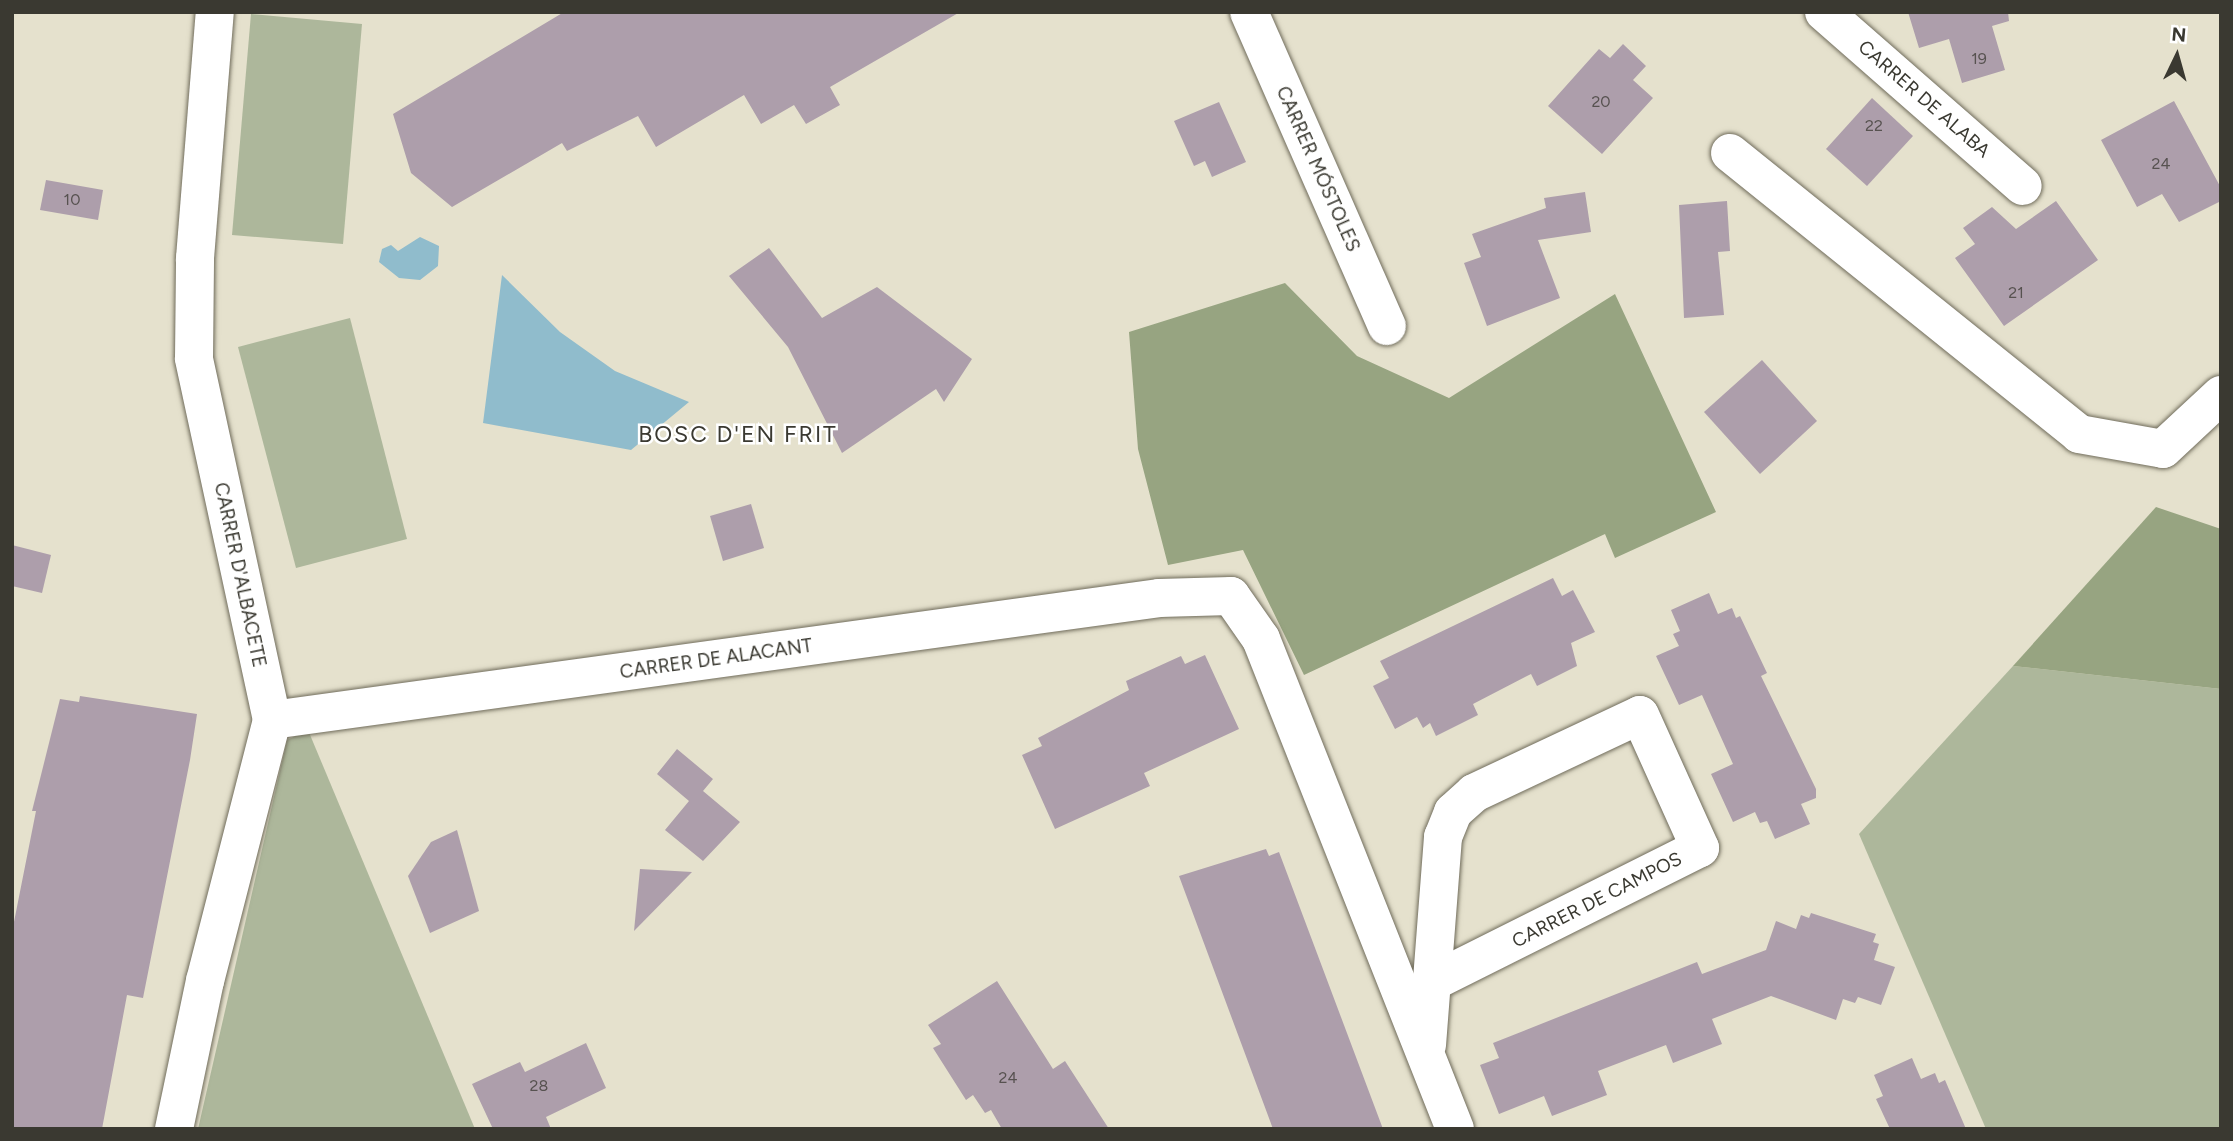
<!DOCTYPE html>
<meta charset="utf-8">
<style>
body{margin:0}
#map{position:relative;width:2233px;height:1141px;overflow:hidden;background:#e5e1cd;font-family:Figtree,sans-serif}
div>[style]{position:absolute}
[style*='--x']{left:calc(var(--x)*1px);top:calc(var(--y)*1px);width:calc(var(--w)*1px);rotate:calc(var(--a)*1deg)}
.green>*{inset:0;background:#adb79b}
.forest>*{inset:0;background:#97a481}
.water>*{inset:0;background:#90bccc}
.building>*{inset:0;background:#ad9eab}
.roads{filter:drop-shadow(0 0 2px #706c5b) drop-shadow(0 0 2px #706c5b)}
.minor>*{height:38px;margin:-19px;padding:0 19px;transform-origin:19px;border-radius:19px;background:#fff}
span{translate:-50% -50%;white-space:nowrap;text-align:center;line-height:1.15;-webkit-text-stroke:5px #fff;paint-order:stroke}
.number-label{font-size:16px;color:#575250}
.number-label span{-webkit-text-stroke-width:0}
.street-label{font-size:19px;color:#3a3931}
.quarter-label{font-size:23px;color:#3a3931;letter-spacing:2px}
.frame{position:absolute;inset:0;border:14px solid #3a3931;pointer-events:none}
.north{position:absolute;left:2142px;top:21px;width:70px;height:70px;-webkit-text-stroke:5px #fff;paint-order:stroke;rotate:5deg;font-size:19px;font-weight:700;line-height:28px;text-align:center;color:#3a3931}
.north::after{content:'';display:block;margin:auto;width:24px;height:32px;background:#3a3931;clip-path:polygon(50% 0,100% 100%,50% 72%,0 100%)}
</style>
<div id="map">
<div class="green">
<div style="clip-path:polygon(251px 14px,362px 24px,343px 244px,232px 235px)"></div>
<div style="clip-path:polygon(350px 318px,407px 539px,296px 568px,238px 347px)"></div>
<div style="clip-path:polygon(2013px 666px,2221px 689px,2221px 1129px,1986px 1129px,1859px 834px)"></div>
<div style="clip-path:polygon(308px 730px,475px 1129px,198px 1129px,287px 740px)"></div>
</div>
<div class="forest">
<div style="clip-path:polygon(1285px 283px,1357px 356px,1449px 398px,1615px 294px,1716px 512px,1615px 558px,1605px 534px,1304px 675px,1243px 550px,1168px 565px,1138px 449px,1129px 332px)"></div>
<div style="clip-path:polygon(2156px 507px,2221px 529px,2221px 689px,2013px 666px)"></div>
</div>
<div class="water">
<div style="clip-path:polygon(420px 237px,439px 246px,438px 266px,420px 280px,399px 278px,379px 262px,382px 249px,391px 245px,398px 251px)"></div>
<div style="clip-path:polygon(502px 275px,560px 332px,615px 371px,689px 402px,631px 450px,483px 423px)"></div>
</div>
<div class="building">
<div style="clip-path:polygon(564px 12px,960px 12px,830px 87px,840px 105px,806px 124px,794px 105px,761px 124px,744px 95px,656px 147px,638px 116px,567px 151px,562px 143px,452px 207px,411px 173px,393px 114px)"></div>
<div style="clip-path:polygon(1908px 12px,2008px 12px,2009px 21px,1992px 26px,2005px 70px,1962px 83px,1949px 39px,1919px 48px)"></div>
<div style="clip-path:polygon(1623px 44px,1646px 66px,1633px 80px,1653px 98px,1602px 154px,1548px 106px,1599px 49px,1610px 58px)"></div>
<div style="clip-path:polygon(1872px 98px,1913px 136px,1867px 186px,1826px 149px)"></div>
<div style="clip-path:polygon(2174px 101px,2221px 188px,2221px 201px,2179px 222px,2162px 194px,2137px 207px,2101px 140px)"></div>
<div style="clip-path:polygon(1219px 102px,1246px 162px,1212px 177px,1205px 161px,1194px 166px,1174px 121px)"></div>
<div style="clip-path:polygon(46px 180px,103px 190px,98px 220px,40px 210px)"></div>
<div style="clip-path:polygon(1585px 192px,1591px 232px,1538px 240px,1560px 298px,1487px 326px,1464px 263px,1481px 257px,1472px 234px,1546px 208px,1544px 198px)"></div>
<div style="clip-path:polygon(1727px 201px,1730px 251px,1718px 252px,1724px 315px,1684px 318px,1679px 205px)"></div>
<div style="clip-path:polygon(2056px 201px,2098px 260px,2004px 326px,1955px 258px,1975px 244px,1963px 228px,1992px 207px,2016px 229px)"></div>
<div style="clip-path:polygon(769px 248px,822px 318px,877px 287px,972px 359px,944px 402px,936px 389px,842px 453px,788px 347px,729px 276px)"></div>
<div style="clip-path:polygon(1762px 360px,1817px 421px,1760px 474px,1704px 412px)"></div>
<div style="clip-path:polygon(751px 504px,764px 548px,723px 561px,710px 516px)"></div>
<div style="clip-path:polygon(12px 545px,51px 555px,42px 593px,12px 586px)"></div>
<div style="clip-path:polygon(1553px 578px,1562px 596px,1573px 590px,1595px 632px,1571px 643px,1577px 666px,1537px 686px,1531px 674px,1473px 704px,1478px 715px,1436px 736px,1430px 723px,1423px 728px,1417px 717px,1395px 729px,1373px 686px,1389px 678px,1380px 661px)"></div>
<div style="clip-path:polygon(1709px 593px,1718px 614px,1732px 608px,1736px 618px,1740px 616px,1767px 673px,1761px 676px,1816px 789px,1816px 798px,1801px 804px,1810px 824px,1775px 839px,1767px 821px,1760px 823px,1755px 812px,1733px 822px,1711px 774px,1733px 764px,1702px 695px,1679px 705px,1656px 656px,1679px 646px,1673px 634px,1680px 631px,1671px 610px)"></div>
<div style="clip-path:polygon(1205px 655px,1239px 729px,1144px 773px,1150px 786px,1055px 829px,1022px 755px,1042px 746px,1038px 738px,1129px 690px,1126px 681px,1181px 656px,1185px 664px)"></div>
<div style="clip-path:polygon(80px 696px,197px 714px,190px 760px,143px 998px,127px 995px,102px 1129px,12px 1129px,12px 932px,36px 811px,32px 811px,60px 699px,79px 702px)"></div>
<div style="clip-path:polygon(677px 749px,713px 779px,703px 791px,740px 822px,703px 861px,665px 830px,689px 801px,657px 774px)"></div>
<div style="clip-path:polygon(457px 830px,479px 911px,430px 933px,408px 876px,431px 842px)"></div>
<div style="clip-path:polygon(1266px 849px,1269px 856px,1279px 852px,1383px 1129px,1273px 1129px,1179px 876px)"></div>
<div style="clip-path:polygon(640px 869px,692px 872px,634px 931px)"></div>
<div style="clip-path:polygon(1811px 913px,1876px 934px,1873px 942px,1879px 944px,1874px 960px,1895px 967px,1881px 1005px,1858px 997px,1855px 1003px,1843px 999px,1836px 1020px,1771px 996px,1712px 1019px,1722px 1044px,1673px 1063px,1666px 1045px,1598px 1071px,1607px 1095px,1552px 1116px,1544px 1096px,1499px 1114px,1480px 1065px,1499px 1058px,1493px 1043px,1697px 962px,1702px 974px,1766px 950px,1776px 921px,1796px 929px,1801px 915px,1809px 918px)"></div>
<div style="clip-path:polygon(997px 981px,1053px 1069px,1065px 1061px,1109px 1129px,1002px 1129px,991px 1110px,985px 1113px,973px 1095px,966px 1100px,933px 1048px,941px 1044px,928px 1025px)"></div>
<div style="clip-path:polygon(586px 1043px,606px 1088px,546px 1117px,551px 1129px,493px 1129px,472px 1084px,520px 1062px,525px 1072px)"></div>
<div style="clip-path:polygon(1912px 1058px,1921px 1079px,1935px 1073px,1939px 1083px,1945px 1080px,1966px 1129px,1890px 1129px,1876px 1099px,1883px 1096px,1874px 1075px)"></div>
</div>
<div class="roads">
<div class="minor">
<div style="--x:1249;--y:12;--w:343;--a:66.3"></div>
<div style="--x:1824;--y:12;--w:264;--a:41.2"></div>
<div style="--x:1730;--y:153;--w:448;--a:38.8"></div>
<div style="--x:2079;--y:434;--w:85;--a:10.1"></div>
<div style="--x:2163;--y:449;--w:79;--a:-43"></div>
<div style="--x:272;--y:720;--w:895;--a:-7.83"></div>
<div style="--x:1159;--y:598;--w:72;--a:-1.6"></div>
<div style="--x:1231;--y:596;--w:52;--a:55.1"></div>
<div style="--x:1261;--y:639;--w:527;--a:68.4"></div>
<div style="--x:1427;--y:1045;--w:209;--a:-85.6"></div>
<div style="--x:1443;--y:837;--w:27;--a:-68"></div>
<div style="--x:1453;--y:812;--w:28;--a:-42"></div>
<div style="--x:1474;--y:793;--w:183;--a:-25.2"></div>
<div style="--x:1640;--y:715;--w:146;--a:65.7"></div>
<div style="--x:1700;--y:848;--w:300;--a:153.4"></div>
<div style="--x:174;--y:1129;--w:151;--a:-78.2"></div>
<div style="--x:205;--y:981;--w:269;--a:-75.6"></div>
<div style="--x:272;--y:720;--w:370;--a:-102.2"></div>
<div style="--x:194;--y:358;--w:100;--a:-89.4"></div>
<div style="--x:195;--y:258;--w:247;--a:-85.4"></div>
</div>
</div>
<div class="number-label">
<span style="left:1979px;top:59px">19</span>
<span style="left:1601px;top:102px">20</span>
<span style="left:1874px;top:126px">22</span>
<span style="left:2161px;top:164px">24</span>
<span style="left:72px;top:200px">10</span>
<span style="left:2016px;top:293px">21</span>
<span style="left:1008px;top:1078px">24</span>
<span style="left:539px;top:1086px">28</span>
</div>
<div class="street-label">
<span style="left:1924px;top:99px;rotate:41deg">CARRER DE ALABA</span>
<span style="left:1318px;top:169px;rotate:66deg">CARRER MÓSTOLES</span>
<span style="left:240px;top:575px;rotate:78deg">CARRER D'ALBACETE</span>
<span style="left:716px;top:659px;rotate:-8deg">CARRER DE ALACANT</span>
<span style="left:1597px;top:900px;rotate:-27deg">CARRER DE CAMPOS</span>
</div>
<div class="quarter-label">
<span style="left:738px;top:434px">BOSC D'EN FRIT</span>
</div>
<div class="frame"></div>
<div class="north">N</div>
</div>
